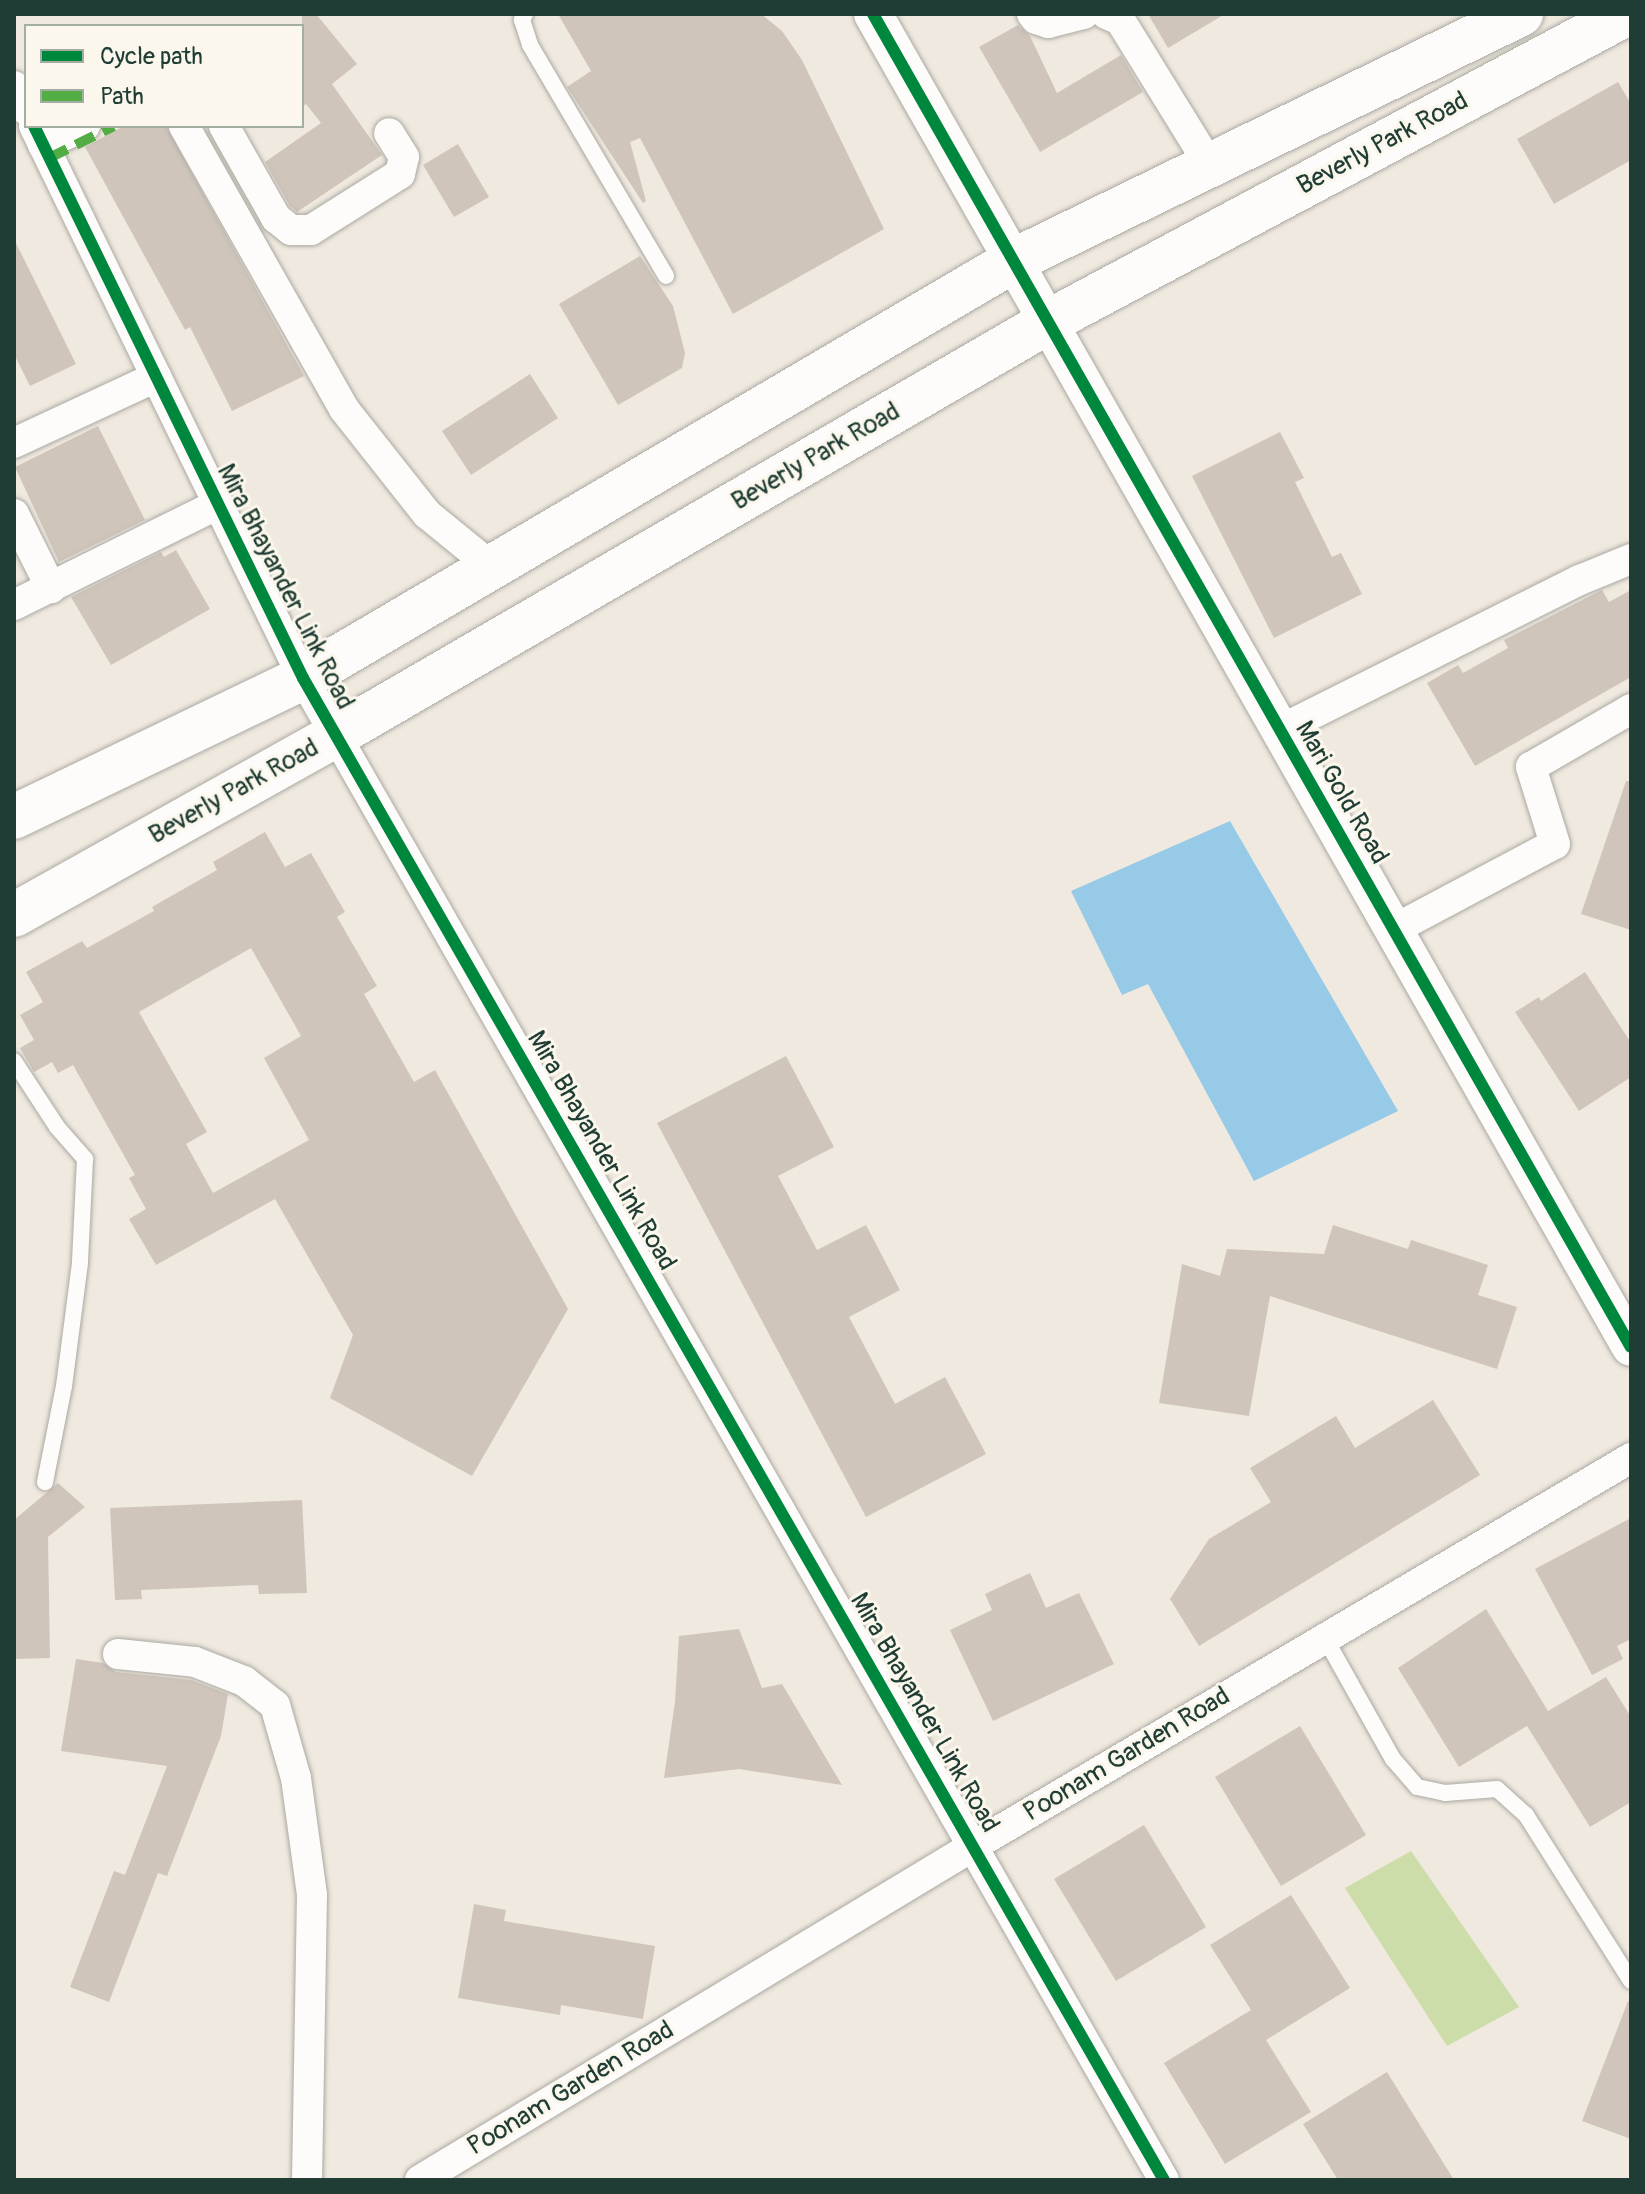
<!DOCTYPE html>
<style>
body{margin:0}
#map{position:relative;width:1645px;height:2194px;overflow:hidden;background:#f0e9df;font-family:Pangolin,sans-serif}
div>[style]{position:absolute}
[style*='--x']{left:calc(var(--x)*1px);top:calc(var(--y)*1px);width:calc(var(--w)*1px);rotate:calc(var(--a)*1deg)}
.green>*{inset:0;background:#cddda9}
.water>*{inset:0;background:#96cae7}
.building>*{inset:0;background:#cfc5bb}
.roads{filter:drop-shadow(0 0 2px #aaa9a2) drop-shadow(0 0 2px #aaa9a2)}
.service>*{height:16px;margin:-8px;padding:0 8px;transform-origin:8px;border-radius:8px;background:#fdfcfa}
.minor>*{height:30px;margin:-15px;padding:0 15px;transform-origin:15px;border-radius:15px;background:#fdfcfa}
.tertiary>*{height:38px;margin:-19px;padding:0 19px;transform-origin:19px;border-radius:19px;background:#fdfcfa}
.secondary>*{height:44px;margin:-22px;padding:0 22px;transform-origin:22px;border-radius:22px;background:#fdfcfa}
.quiet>*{height:10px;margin-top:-5px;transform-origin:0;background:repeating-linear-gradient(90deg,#52ad45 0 20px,transparent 0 30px)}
.cycleway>*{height:12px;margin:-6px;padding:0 6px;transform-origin:6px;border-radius:6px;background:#00873e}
span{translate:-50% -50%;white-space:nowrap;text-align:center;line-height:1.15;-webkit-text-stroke:6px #fbf7ec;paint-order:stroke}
.street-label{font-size:26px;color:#1f3d34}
.frame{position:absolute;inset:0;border:16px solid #1f3d34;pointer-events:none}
.legend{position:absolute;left:24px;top:24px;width:280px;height:104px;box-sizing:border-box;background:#fbf7ec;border:2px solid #a3ada2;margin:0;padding:10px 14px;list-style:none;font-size:24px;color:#1f3d34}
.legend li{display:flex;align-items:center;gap:16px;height:40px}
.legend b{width:40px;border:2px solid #a3ada2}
</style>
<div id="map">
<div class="green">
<div style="clip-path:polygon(1411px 1851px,1519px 2007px,1447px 2046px,1345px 1888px)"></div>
</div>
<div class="water">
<div style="clip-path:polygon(1230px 821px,1398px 1111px,1254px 1181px,1148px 984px,1122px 995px,1071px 891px)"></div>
</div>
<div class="building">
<div style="clip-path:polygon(302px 14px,316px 14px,357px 64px,332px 84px,382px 155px,297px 212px,290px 206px,265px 162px,321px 123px,306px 104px,302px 107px)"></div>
<div style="clip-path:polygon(558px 14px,761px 14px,782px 31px,802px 60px,884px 229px,733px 314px,640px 138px,630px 142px,646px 201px,643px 203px,567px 87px,591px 71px)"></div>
<div style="clip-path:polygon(1148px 14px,1225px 14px,1168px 48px)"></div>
<div style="clip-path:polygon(1018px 25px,1030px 36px,1057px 93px,1121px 55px,1143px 92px,1040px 152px,979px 47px)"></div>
<div style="clip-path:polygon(1618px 82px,1631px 104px,1631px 160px,1554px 204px,1517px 139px)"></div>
<div style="clip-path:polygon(124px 126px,166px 126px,304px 376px,232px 411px,190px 327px,185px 330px,85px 147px)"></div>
<div style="clip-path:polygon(458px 144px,489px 197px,454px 217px,423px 165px)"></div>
<div style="clip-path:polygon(14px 239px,76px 364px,30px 386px,14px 354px)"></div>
<div style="clip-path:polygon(640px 256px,673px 306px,685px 353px,682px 368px,618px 405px,559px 304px)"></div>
<div style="clip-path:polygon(530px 374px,558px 418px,471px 475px,442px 431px)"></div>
<div style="clip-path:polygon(98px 426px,145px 520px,59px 562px,15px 467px)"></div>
<div style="clip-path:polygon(1280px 432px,1304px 478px,1295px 482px,1332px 557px,1341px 553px,1362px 594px,1274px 638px,1192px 476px)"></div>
<div style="clip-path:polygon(176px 550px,210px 609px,111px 665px,71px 597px,161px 552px,164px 557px)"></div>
<div style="clip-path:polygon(1602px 590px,1609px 602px,1631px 590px,1631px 677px,1475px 766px,1427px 683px,1458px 665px,1463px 673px,1508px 648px,1504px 640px)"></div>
<div style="clip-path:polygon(1626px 781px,1631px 781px,1631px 930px,1581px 914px)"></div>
<div style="clip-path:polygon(evenodd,265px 832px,285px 867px,311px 853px,345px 912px,337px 917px,377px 986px,364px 994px,414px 1082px,435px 1070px,568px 1309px,472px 1476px,330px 1398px,353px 1335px,275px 1199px,156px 1265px,129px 1219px,146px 1209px,129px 1178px,135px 1175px,73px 1065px,58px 1073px,52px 1062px,34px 1072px,20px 1048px,34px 1040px,20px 1015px,43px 1002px,26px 972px,82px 941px,87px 948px,154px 911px,152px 907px,217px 870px,213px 862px,265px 832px,251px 948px,301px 1036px,264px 1058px,309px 1140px,213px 1193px,186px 1144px,207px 1132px,139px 1012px,251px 948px)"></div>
<div style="clip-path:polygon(1585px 972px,1631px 1043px,1631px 1077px,1579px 1111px,1515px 1012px,1539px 997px,1541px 1001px)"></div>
<div style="clip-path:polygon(786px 1056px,834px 1147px,778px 1176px,817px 1250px,866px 1225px,900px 1290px,849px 1317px,895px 1404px,945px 1377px,986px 1454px,866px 1517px,657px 1123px)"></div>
<div style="clip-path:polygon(1333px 1225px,1408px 1249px,1411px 1240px,1488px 1265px,1478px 1295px,1517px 1307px,1497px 1369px,1270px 1296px,1249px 1416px,1159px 1403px,1182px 1264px,1220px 1276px,1227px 1249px,1324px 1254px)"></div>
<div style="clip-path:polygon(1433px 1400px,1480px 1475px,1199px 1646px,1170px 1599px,1209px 1539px,1271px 1502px,1250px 1468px,1336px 1416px,1355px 1448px)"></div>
<div style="clip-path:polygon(58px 1483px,85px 1507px,48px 1537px,50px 1658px,14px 1659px,14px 1520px)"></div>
<div style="clip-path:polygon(302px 1500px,307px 1593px,259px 1594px,258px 1585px,141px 1590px,142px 1599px,115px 1600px,110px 1508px)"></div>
<div style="clip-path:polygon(1631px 1518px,1631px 1639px,1617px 1646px,1623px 1659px,1592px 1675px,1535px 1569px)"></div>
<div style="clip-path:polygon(1030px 1573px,1046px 1608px,1079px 1593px,1114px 1664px,993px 1721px,950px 1630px,992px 1610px,985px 1594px)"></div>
<div style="clip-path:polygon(1486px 1609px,1548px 1711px,1606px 1677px,1631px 1717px,1631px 1802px,1590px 1827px,1527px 1726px,1459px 1767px,1398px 1668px)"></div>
<div style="clip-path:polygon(739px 1629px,762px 1688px,782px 1684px,842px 1785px,739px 1769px,664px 1778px,675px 1702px,679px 1636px)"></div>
<div style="clip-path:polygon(76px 1659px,103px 1663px,116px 1672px,191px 1680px,228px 1694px,221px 1736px,167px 1876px,158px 1873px,109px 2002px,70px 1987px,114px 1871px,125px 1875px,167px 1766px,61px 1751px)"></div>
<div style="clip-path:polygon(1300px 1726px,1366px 1835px,1281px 1886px,1215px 1777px)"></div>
<div style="clip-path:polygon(1144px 1825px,1206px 1927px,1116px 1981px,1054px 1879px)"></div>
<div style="clip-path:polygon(1291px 1895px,1350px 1988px,1266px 2040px,1311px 2112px,1225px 2164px,1164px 2063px,1251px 2010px,1210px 1945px)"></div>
<div style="clip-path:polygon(474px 1904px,506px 1910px,504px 1921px,655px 1946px,643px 2019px,561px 2005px,560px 2015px,458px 1998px)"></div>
<div style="clip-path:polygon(1628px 2001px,1631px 2002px,1631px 2139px,1582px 2121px)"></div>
<div style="clip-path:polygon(1387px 2072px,1454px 2180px,1338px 2180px,1303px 2124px)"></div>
</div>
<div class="roads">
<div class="service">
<div style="--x:525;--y:14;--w:7;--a:117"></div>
<div style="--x:522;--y:20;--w:26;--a:72"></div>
<div style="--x:530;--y:45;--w:268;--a:59.5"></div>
<div style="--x:14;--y:1061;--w:79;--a:56.9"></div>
<div style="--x:57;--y:1127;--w:43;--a:48.8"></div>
<div style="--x:85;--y:1159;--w:104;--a:92.8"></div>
<div style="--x:80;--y:1263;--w:124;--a:97.4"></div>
<div style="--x:64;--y:1386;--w:98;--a:101.2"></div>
<div style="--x:1325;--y:1638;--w:139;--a:60.7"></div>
<div style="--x:1393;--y:1759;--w:37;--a:49"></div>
<div style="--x:1417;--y:1787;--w:29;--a:12"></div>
<div style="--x:1445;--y:1793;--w:52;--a:-4.4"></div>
<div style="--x:1497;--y:1789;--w:39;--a:42"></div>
<div style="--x:1526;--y:1815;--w:196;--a:57.7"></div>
</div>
<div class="minor">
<div style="--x:1032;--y:14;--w:6;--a:51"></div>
<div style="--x:1036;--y:19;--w:13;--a:18"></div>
<div style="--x:1048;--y:23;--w:37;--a:-14"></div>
<div style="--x:1106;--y:14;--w:15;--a:23"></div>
<div style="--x:1120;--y:20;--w:172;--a:58.3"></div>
<div style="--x:14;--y:86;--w:27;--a:63"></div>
<div style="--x:34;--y:126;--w:614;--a:64.02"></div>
<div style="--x:303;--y:678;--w:1731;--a:60.18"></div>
<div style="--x:184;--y:126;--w:325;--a:60.5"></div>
<div style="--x:344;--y:409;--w:134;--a:51.7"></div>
<div style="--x:427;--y:514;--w:84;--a:39.2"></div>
<div style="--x:224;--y:126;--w:106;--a:60.5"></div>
<div style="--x:276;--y:218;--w:19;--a:39"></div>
<div style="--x:291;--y:230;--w:20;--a:0"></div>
<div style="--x:311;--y:230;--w:105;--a:-32.2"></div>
<div style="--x:400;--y:174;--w:17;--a:-77"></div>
<div style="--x:404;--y:157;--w:28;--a:-122"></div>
<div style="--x:43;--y:145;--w:46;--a:-24.3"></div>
<div style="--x:14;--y:443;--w:157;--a:-24.9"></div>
<div style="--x:14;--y:514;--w:83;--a:63.4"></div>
<div style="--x:14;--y:605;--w:228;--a:-26.3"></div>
<div style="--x:1280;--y:730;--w:335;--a:-26.6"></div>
<div style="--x:1580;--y:580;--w:55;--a:-22.4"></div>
<div style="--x:1393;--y:930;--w:183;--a:-28"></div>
<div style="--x:1555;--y:844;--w:81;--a:-107.3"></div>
<div style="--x:1531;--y:767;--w:116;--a:-30.1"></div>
<div style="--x:118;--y:1654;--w:77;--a:5.9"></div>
<div style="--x:195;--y:1662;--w:53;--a:21.2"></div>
<div style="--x:244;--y:1681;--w:39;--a:38"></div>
<div style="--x:275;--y:1705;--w:76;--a:74"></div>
<div style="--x:296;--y:1778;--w:118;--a:82.2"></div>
<div style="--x:312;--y:1895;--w:285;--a:91"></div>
<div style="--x:420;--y:2180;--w:648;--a:-31.12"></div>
<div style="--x:975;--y:1845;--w:762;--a:-30.54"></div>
</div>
<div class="tertiary">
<div style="--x:873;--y:14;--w:1533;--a:60.38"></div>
</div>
<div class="secondary">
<div style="--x:14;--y:817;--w:321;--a:-25.7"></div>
<div style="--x:303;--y:678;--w:823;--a:-30.43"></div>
<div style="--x:1013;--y:261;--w:565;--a:-25.93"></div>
<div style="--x:14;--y:915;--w:369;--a:-29.2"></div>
<div style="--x:336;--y:735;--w:823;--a:-30.12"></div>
<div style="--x:1048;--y:322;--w:655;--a:-28.05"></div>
</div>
</div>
<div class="quiet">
<div style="--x:49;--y:158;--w:72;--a:-26.2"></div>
</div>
<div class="cycleway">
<div style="--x:873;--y:14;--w:1533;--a:60.38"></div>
<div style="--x:34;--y:126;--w:614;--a:64.02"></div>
<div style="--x:303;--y:678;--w:1731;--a:60.18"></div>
</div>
<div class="street-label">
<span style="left:1383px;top:144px;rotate:-28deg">Beverly Park Road</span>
<span style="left:816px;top:457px;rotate:-30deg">Beverly Park Road</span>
<span style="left:285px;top:587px;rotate:63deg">Mira Bhayander Link Road</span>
<span style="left:234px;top:792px;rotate:-29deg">Beverly Park Road</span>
<span style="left:1341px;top:793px;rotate:60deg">Mari Gold Road</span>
<span style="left:601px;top:1151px;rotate:60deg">Mira Bhayander Link Road</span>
<span style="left:924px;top:1713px;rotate:60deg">Mira Bhayander Link Road</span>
<span style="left:1127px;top:1755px;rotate:-31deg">Poonam Garden Road</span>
<span style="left:571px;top:2089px;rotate:-31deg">Poonam Garden Road</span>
</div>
<div class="frame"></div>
<ul class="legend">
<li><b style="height:10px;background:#00873e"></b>Cycle path</li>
<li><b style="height:10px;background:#52ad45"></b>Path</li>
</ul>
</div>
